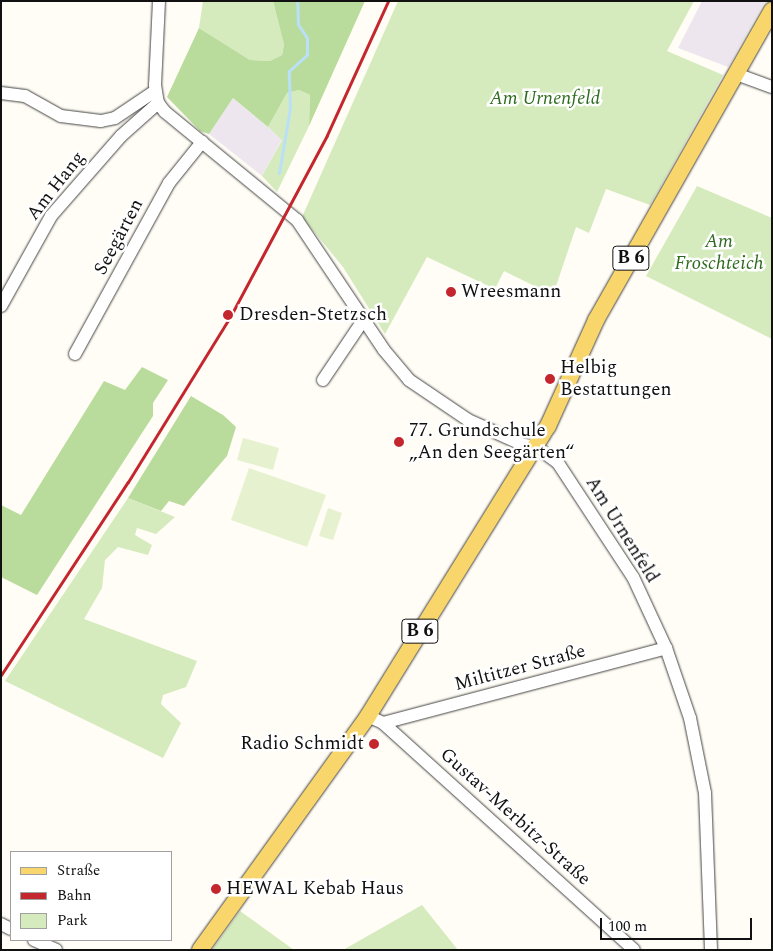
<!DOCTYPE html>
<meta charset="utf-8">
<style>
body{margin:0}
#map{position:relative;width:773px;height:951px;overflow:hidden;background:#fffdf5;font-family:Spectral,serif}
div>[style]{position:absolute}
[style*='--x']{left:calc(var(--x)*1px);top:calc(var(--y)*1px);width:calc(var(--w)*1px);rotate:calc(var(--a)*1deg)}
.industrial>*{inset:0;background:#eee6ef}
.green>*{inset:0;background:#d5ebbd}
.forest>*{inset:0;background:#b9dc9c}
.pitch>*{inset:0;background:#e6f2cf}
.stream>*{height:3px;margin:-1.5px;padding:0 1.5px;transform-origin:1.5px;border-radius:1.5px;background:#b9e0f7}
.roads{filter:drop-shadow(0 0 1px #444) drop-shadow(0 0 1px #444)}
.minor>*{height:12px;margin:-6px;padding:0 6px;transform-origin:6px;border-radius:6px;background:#fff}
.major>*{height:16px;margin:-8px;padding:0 8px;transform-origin:8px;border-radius:8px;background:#f9d66b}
.rail>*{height:3px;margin:-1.5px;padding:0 1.5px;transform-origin:1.5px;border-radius:1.5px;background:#c4262e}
.dots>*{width:14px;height:14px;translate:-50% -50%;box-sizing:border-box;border:2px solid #fff;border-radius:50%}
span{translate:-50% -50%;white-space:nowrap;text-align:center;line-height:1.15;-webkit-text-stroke:5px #fff;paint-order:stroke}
.shield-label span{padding:1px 4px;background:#fff;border:1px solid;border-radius:4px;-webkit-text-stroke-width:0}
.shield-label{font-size:18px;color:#111;font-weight:700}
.park-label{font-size:19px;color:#2f6b1f;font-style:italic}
.street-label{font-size:19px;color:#111}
.poi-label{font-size:19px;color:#111}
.left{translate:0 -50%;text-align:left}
.right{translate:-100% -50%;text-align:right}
.frame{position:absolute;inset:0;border:2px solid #111;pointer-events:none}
.legend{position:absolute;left:10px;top:851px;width:162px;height:90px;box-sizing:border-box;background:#fff;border:1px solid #a0a0a0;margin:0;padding:6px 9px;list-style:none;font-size:15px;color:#111}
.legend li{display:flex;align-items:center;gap:10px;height:25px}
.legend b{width:25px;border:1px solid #a0a0a0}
.scale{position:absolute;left:600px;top:918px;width:152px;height:22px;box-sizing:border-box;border:2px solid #111;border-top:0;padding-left:6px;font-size:15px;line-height:18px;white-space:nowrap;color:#111;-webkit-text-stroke:4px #fff;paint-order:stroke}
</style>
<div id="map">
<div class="industrial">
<div style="clip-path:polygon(702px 1px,765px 1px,728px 67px,678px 48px)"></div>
<div style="clip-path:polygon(233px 98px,282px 139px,262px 176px,209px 134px)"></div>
</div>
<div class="green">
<div style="clip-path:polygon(203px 1px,273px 1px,284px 43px,282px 55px,270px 61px,250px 60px,199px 28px)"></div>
<div style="clip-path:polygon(398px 1px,694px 1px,667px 51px,723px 75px,650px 205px,606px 189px,589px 233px,576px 227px,553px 295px,504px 271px,495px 289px,427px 257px,385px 334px,343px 267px,302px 217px)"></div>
<div style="clip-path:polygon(299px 90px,310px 95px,309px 126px,277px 192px,262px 176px,282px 140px,268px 127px,287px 93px)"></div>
<div style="clip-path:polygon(697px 186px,772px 218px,772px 339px,646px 276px)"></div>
<div style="clip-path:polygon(128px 498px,175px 517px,156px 534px,137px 528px,135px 535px,152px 545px,148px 555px,118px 547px,105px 560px,102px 588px,84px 619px,197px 661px,186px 687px,163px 695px,161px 704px,181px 723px,163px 758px,5px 681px)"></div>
<div style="clip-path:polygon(422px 905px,458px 950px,343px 950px)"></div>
<div style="clip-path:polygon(240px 911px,294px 950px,212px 950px)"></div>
</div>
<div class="forest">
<div style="clip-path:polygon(273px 1px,365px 1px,309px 126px,310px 95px,299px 90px,287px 93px,268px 127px,233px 98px,209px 134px,200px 131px,167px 97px,199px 28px,250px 60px,270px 61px,282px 55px,284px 44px)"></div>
<div style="clip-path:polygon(142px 367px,168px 380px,153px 403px,153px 416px,37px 595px,1px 577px,1px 505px,21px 515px,104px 381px,125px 390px)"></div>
<div style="clip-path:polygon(191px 396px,223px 415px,236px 427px,227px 456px,184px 506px,169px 501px,161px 511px,128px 498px)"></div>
</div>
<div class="pitch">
<div style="clip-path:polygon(243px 438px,279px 448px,273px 470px,237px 460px)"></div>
<div style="clip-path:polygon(249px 468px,326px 495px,307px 547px,231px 520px)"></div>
<div style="clip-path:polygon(328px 508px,342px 513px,333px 540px,319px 536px)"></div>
</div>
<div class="stream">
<div style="--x:279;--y:173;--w:66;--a:-80.4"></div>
<div style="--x:290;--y:108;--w:37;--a:-92"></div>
<div style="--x:289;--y:71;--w:24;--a:-42"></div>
<div style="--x:307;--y:55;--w:17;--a:-90"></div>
<div style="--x:307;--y:38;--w:17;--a:-123"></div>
<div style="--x:298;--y:24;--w:23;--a:-92"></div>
</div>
<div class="roads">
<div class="minor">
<div style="--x:159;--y:1;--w:84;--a:92.7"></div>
<div style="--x:155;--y:85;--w:18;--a:81"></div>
<div style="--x:158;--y:103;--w:11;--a:52"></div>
<div style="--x:165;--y:112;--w:171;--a:39.3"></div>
<div style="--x:297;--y:220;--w:156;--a:56.2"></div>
<div style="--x:384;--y:350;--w:39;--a:50"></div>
<div style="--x:409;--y:380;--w:71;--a:34.1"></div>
<div style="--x:468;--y:420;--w:61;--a:24.1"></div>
<div style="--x:524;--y:445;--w:11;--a:5"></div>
<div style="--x:535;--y:446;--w:29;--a:36"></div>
<div style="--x:558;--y:463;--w:136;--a:56.7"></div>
<div style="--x:633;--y:577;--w:78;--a:65.1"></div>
<div style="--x:666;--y:648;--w:74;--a:71.1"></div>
<div style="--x:690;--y:718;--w:76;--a:78.7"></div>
<div style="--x:705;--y:793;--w:157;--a:87.8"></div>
<div style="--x:736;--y:74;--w:38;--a:20"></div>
<div style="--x:1;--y:93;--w:24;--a:7"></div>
<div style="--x:25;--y:96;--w:41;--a:29.1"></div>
<div style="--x:61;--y:116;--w:40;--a:7.1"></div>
<div style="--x:101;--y:121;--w:14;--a:-12"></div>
<div style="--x:115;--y:118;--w:48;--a:-34"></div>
<div style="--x:1;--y:306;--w:103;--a:-60.9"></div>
<div style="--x:51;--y:216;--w:106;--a:-48.8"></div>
<div style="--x:121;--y:136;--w:50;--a:-41.7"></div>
<div style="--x:75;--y:354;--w:195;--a:-61.2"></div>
<div style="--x:169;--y:183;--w:53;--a:-51.2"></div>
<div style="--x:323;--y:380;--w:73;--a:-56.1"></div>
<div style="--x:368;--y:716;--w:17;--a:25"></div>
<div style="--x:383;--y:723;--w:338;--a:42.1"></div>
<div style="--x:383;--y:723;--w:293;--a:-14.8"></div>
<div style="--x:1;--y:924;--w:11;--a:27"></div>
<div style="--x:34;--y:940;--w:24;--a:24"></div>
</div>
<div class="major">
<div style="--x:200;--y:950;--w:288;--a:-54.3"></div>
<div style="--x:368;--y:716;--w:341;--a:-58.2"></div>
<div style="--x:548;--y:426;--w:116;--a:-65.6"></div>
<div style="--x:596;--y:320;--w:356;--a:-60.4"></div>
</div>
</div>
<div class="rail">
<div style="--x:1;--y:675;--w:231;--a:-56.7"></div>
<div style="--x:128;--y:482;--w:194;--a:-58.3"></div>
<div style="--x:230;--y:317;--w:206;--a:-61.9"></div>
<div style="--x:327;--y:135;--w:147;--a:-65.5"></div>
</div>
<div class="dots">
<div style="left:451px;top:292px;background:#c4262e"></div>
<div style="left:228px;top:315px;background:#c4262e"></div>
<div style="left:550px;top:379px;background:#c4262e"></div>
<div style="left:399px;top:442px;background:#c4262e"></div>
<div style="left:374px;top:744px;background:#c4262e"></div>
<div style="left:216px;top:889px;background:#c4262e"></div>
</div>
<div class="shield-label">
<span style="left:631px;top:258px">B 6</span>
<span style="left:420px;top:631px">B 6</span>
</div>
<div class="park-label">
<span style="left:545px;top:99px">Am Urnenfeld</span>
<span style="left:719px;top:253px">Am<br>Froschteich</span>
</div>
<div class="street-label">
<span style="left:56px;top:186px;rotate:-52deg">Am Hang</span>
<span style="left:119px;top:237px;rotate:-62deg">Seegärten</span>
<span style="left:622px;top:530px;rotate:58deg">Am Urnenfeld</span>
<span style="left:520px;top:668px;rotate:-15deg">Miltitzer Straße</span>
<span style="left:515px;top:817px;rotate:42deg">Gustav-Merbitz-Straße</span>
</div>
<div class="poi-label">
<span class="left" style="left:461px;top:292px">Wreesmann</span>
<span class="left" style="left:239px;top:315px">Dresden-Stetzsch</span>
<span class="left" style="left:560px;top:379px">Helbig<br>Bestattungen</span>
<span class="left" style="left:409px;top:442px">77. Grundschule<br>„An den Seegärten“</span>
<span class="right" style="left:364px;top:744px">Radio Schmidt</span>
<span class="left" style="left:226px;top:889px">HEWAL Kebab Haus</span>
</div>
<div class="frame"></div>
<ul class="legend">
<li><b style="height:6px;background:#f9d66b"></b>Straße</li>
<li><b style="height:6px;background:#c4262e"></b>Bahn</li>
<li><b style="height:14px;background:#d5ebbd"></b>Park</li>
</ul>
<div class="scale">100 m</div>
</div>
